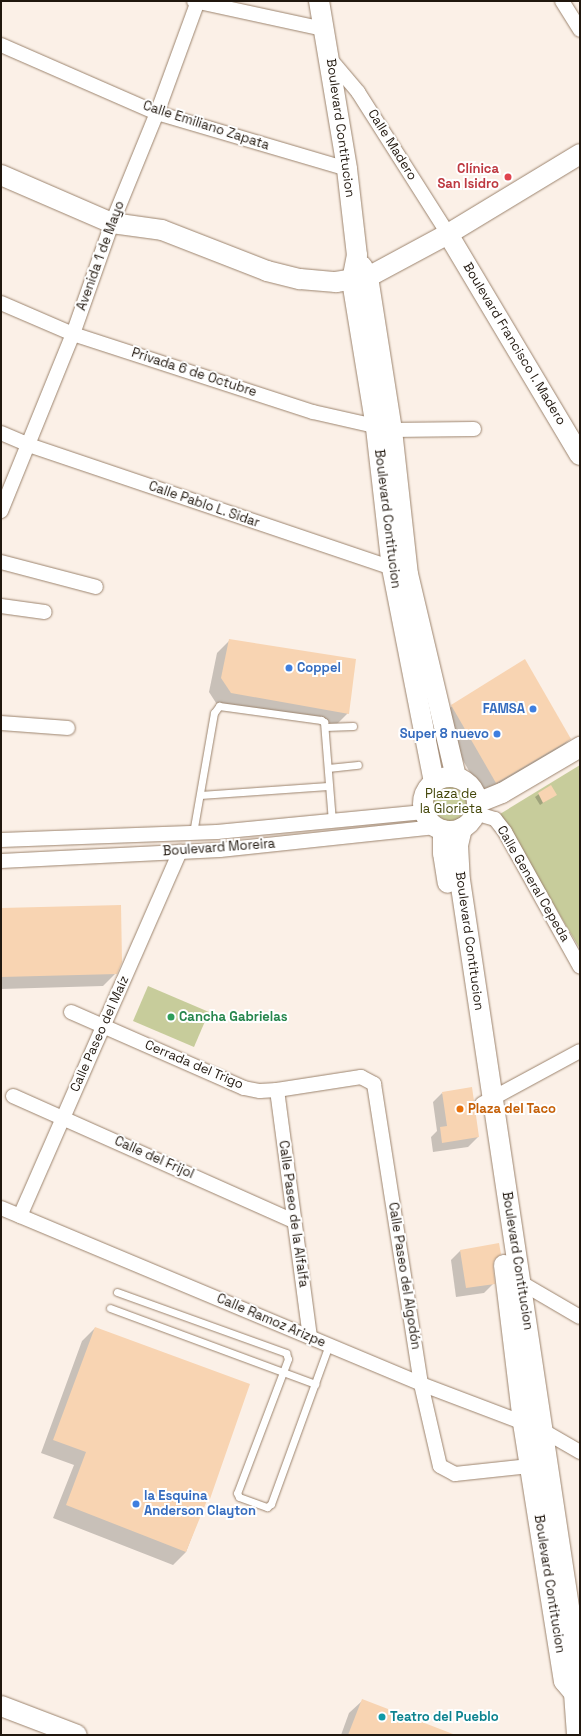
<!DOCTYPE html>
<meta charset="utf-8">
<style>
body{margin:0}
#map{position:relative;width:581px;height:1736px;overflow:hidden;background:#fbf0e7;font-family:"Space Grotesk",sans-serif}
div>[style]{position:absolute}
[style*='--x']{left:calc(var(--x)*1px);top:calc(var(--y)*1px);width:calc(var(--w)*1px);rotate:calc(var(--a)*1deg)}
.green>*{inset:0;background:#c7cc9b}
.round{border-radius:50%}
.shadow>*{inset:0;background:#0003}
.building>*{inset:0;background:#f8d4b2}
.roads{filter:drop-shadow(0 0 1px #9c846e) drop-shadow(0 0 1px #9c846e)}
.lane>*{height:7px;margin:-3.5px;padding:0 3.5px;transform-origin:3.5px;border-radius:3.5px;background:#fff}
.street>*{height:14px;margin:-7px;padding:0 7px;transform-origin:7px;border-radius:7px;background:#fff}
.secondary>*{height:20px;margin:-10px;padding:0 10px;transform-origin:10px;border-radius:10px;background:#fff}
.secondary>.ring{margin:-10px;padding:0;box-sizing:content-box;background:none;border:20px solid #fff;border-radius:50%}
.dots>*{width:11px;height:11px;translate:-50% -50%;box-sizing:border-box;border:2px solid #fff;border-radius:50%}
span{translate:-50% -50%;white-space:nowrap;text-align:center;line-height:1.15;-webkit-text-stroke:4px #fff;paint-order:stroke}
.street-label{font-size:13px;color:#20170e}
.health-label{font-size:13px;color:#be3a42;font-weight:700}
.right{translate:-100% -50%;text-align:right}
.shop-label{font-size:13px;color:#366cbe;font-weight:700}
.left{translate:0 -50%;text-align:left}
.park-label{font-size:13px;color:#44470a}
.leisure-label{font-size:13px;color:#27864d;font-weight:700}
.food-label{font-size:13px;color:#c56008;font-weight:700}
.culture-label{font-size:13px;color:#0d838f;font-weight:700}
.frame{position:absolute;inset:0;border:2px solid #20170e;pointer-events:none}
</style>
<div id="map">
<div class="green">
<div style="clip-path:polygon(580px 765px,580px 949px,500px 814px)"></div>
<div class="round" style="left:432px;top:784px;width:38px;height:38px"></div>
<div style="clip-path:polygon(148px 986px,209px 1012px,194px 1047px,133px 1021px)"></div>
</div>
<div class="shadow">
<div style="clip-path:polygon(230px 640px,348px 713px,335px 726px,218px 706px,209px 692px,217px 653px)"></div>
<div style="clip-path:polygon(452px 706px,570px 739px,557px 752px,483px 795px,439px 719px)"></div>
<div style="clip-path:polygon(550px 786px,552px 797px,540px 805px,535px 797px)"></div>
<div style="clip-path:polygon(1px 909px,116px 973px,103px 986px,1px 989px)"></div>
<div style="clip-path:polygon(442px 1093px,478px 1137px,468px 1147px,433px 1152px,431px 1137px,437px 1131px,433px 1102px)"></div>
<div style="clip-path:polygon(460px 1251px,492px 1261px,494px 1283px,484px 1293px,456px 1297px,451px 1260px)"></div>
<div style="clip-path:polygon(95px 1328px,209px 1498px,205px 1502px,186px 1552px,173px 1565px,53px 1518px,74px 1465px,41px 1453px,82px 1341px)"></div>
<div style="clip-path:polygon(362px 1701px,453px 1735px,341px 1735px,349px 1713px)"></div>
</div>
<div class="building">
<div style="clip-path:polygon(229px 639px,356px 659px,349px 714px,231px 693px,221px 678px)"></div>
<div style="clip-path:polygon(525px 659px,571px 739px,496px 783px,451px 705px)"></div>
<div style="clip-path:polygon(551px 785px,557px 795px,543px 803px,538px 793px)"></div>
<div style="clip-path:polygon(121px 905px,122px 962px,117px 974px,1px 977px,1px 908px)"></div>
<div style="clip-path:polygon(472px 1087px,479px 1137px,442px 1143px,440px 1127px,447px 1126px,442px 1092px)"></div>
<div style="clip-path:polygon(499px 1243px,501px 1254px,494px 1260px,493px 1266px,495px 1284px,466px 1288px,460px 1250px)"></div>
<div style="clip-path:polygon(95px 1327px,250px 1384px,210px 1499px,208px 1498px,186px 1552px,66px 1505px,86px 1452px,53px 1440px)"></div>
<div style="clip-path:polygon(362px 1699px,453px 1734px,453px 1735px,348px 1735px)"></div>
</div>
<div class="roads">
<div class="lane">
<div style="--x:325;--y:727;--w:28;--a:-2"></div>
<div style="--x:328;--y:768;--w:30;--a:-6"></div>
<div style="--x:200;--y:795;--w:128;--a:-4"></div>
<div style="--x:193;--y:833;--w:122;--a:-80.1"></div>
<div style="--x:214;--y:713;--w:9;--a:-54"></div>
<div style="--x:219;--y:706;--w:103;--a:7.8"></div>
<div style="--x:321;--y:720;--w:4;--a:34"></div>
<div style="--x:324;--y:722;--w:100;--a:85.4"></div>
<div style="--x:117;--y:1292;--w:180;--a:19.8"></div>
<div style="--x:286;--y:1353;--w:6;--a:72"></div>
<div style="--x:288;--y:1359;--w:143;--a:110.8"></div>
<div style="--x:237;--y:1493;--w:4;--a:63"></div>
<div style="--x:239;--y:1497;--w:30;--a:20"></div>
<div style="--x:267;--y:1507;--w:5;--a:-37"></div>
<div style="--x:271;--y:1504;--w:169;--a:-70"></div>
<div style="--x:110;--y:1308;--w:219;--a:20.3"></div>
</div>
<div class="street">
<div style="--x:194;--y:1;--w:132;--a:12.2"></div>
<div style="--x:562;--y:1;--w:34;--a:58"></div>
<div style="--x:1;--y:45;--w:170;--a:23.6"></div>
<div style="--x:157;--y:113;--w:198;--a:16.4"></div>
<div style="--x:331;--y:60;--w:42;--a:49.8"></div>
<div style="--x:358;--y:92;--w:168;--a:57.6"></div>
<div style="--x:1;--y:303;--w:78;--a:23.3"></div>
<div style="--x:73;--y:334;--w:252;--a:18"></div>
<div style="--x:313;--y:412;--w:81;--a:12.8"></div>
<div style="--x:392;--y:430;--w:82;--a:-0.7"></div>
<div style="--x:1;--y:433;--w:30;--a:23"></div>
<div style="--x:29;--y:445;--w:391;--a:18.7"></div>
<div style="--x:1;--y:511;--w:191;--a:-67.9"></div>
<div style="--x:73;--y:334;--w:118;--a:-70.6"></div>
<div style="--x:112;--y:223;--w:119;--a:-67.8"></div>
<div style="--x:157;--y:113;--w:119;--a:-69.9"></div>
<div style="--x:1;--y:562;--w:98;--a:14.7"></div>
<div style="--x:1;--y:606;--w:44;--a:7.8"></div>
<div style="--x:1;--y:723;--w:67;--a:4.3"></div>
<div style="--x:475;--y:813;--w:21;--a:17"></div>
<div style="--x:495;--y:819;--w:16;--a:52"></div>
<div style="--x:505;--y:832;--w:154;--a:60.9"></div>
<div style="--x:1;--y:840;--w:216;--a:-2.1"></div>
<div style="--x:217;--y:832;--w:208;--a:-5.5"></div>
<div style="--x:1;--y:861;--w:219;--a:-2.9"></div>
<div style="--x:220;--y:850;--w:217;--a:-6.1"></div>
<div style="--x:71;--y:1012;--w:189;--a:23.7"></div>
<div style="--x:244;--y:1088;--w:16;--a:11"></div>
<div style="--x:260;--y:1091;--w:17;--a:-3"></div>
<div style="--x:277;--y:1090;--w:85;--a:-8.8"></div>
<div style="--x:361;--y:1077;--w:15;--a:28"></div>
<div style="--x:374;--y:1084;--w:304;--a:81.1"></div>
<div style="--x:421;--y:1384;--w:84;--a:77"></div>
<div style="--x:440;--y:1466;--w:17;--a:28"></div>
<div style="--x:455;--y:1474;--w:75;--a:-6.1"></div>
<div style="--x:277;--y:1090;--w:249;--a:82.4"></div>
<div style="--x:13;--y:1096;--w:308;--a:24"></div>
<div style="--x:482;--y:1104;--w:111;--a:-28.4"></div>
<div style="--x:1;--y:1208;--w:455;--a:22.7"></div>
<div style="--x:421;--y:1384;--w:129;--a:20.8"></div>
<div style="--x:542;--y:1430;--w:44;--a:30.1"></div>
<div style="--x:20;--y:1216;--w:398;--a:-66.3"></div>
<div style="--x:520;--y:1282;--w:69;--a:30.3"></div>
</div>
<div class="secondary">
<div style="--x:319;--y:1;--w:170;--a:80.5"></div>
<div style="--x:347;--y:169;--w:87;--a:83.4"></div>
<div style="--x:357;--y:255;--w:26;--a:101"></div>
<div style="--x:352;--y:281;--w:149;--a:80.7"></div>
<div style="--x:376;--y:428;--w:141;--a:83.5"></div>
<div style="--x:392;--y:568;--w:218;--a:78.9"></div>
<div style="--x:1;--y:175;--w:121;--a:23.4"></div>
<div style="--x:112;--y:223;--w:50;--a:8"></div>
<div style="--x:162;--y:230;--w:113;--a:21.3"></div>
<div style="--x:267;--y:271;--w:34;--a:14"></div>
<div style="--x:300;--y:279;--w:36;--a:5"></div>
<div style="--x:336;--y:282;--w:32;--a:-9"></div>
<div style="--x:368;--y:277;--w:91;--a:-28.3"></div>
<div style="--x:448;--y:234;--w:154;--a:-31.2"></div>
<div style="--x:448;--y:234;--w:257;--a:59.2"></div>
<div style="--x:362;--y:266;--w:13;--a:61"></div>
<div style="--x:368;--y:277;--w:155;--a:81.1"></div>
<div style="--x:392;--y:430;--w:145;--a:83.7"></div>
<div style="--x:408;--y:574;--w:209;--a:76.7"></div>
<div class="ring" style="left:423px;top:777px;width:34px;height:34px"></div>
<div style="--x:477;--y:803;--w:27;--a:-22"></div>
<div style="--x:502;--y:793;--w:91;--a:-30.5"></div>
<div style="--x:462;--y:828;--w:17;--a:103"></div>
<div style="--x:458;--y:845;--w:35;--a:87"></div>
<div style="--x:460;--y:880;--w:809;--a:81.47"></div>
<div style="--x:580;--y:1680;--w:14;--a:115"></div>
<div style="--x:574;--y:1693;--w:42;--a:85.9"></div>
<div style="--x:443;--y:830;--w:23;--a:90"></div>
<div style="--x:443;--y:853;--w:30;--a:81"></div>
<div style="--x:504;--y:1265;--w:159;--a:83.1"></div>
<div style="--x:523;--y:1423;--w:261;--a:81"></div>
<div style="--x:564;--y:1681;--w:16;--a:50"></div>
<div style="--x:1;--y:1706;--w:81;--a:20.9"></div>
</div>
</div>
<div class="dots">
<div style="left:508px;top:177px;background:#e0444e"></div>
<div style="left:289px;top:668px;background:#3f7fe0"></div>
<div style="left:533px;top:709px;background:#3f7fe0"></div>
<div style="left:497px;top:734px;background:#3f7fe0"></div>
<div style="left:171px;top:1017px;background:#2e9e5b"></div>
<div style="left:460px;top:1109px;background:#e8710a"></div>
<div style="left:136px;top:1504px;background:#3f7fe0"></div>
<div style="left:382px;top:1717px;background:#0f9aa8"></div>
</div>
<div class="street-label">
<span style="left:206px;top:126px;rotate:18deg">Calle Emiliano Zapata</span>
<span style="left:340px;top:128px;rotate:82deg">Boulevard Contitucion</span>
<span style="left:392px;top:145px;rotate:58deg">Calle Madero</span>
<span style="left:101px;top:256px;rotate:-70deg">Avenida 1 de Mayo</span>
<span style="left:514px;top:344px;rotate:59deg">Boulevard Francisco I. Madero</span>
<span style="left:194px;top:373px;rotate:18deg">Privada 6 de Octubre</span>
<span style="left:204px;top:505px;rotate:19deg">Calle Pablo L. Sidar</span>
<span style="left:387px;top:519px;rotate:83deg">Boulevard Contitucion</span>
<span style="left:219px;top:848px;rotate:-4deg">Boulevard Moreira</span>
<span style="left:533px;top:884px;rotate:60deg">Calle General Cepeda</span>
<span style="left:469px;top:941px;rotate:82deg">Boulevard Contitucion</span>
<span style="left:100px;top:1034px;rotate:-66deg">Calle Paseo del Maíz</span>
<span style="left:194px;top:1065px;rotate:23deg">Cerrada del Trigo</span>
<span style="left:154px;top:1158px;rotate:24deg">Calle del Frijol</span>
<span style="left:293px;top:1214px;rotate:82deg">Calle Paseo de la Alfalfa</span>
<span style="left:517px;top:1261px;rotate:81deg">Boulevard Contitucion</span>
<span style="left:404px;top:1276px;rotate:81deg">Calle Paseo del Algodón</span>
<span style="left:271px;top:1321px;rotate:23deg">Calle Ramoz Arizpe</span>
<span style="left:549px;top:1584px;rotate:81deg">Boulevard Contitucion</span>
</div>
<div class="health-label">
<span class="right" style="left:499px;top:177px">Clínica<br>San Isidro</span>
</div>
<div class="shop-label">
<span class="left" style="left:297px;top:668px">Coppel</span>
<span class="right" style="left:525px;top:709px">FAMSA</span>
<span class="right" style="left:489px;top:734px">Super 8 nuevo</span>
<span class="left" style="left:144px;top:1504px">la Esquina<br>Anderson Clayton</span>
</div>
<div class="park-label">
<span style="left:451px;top:802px">Plaza de<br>la Glorieta</span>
</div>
<div class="leisure-label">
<span class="left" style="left:179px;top:1017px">Cancha Gabrielas</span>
</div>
<div class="food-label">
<span class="left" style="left:468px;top:1109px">Plaza del Taco</span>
</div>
<div class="culture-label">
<span class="left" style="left:390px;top:1717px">Teatro del Pueblo</span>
</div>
<div class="frame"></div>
</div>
